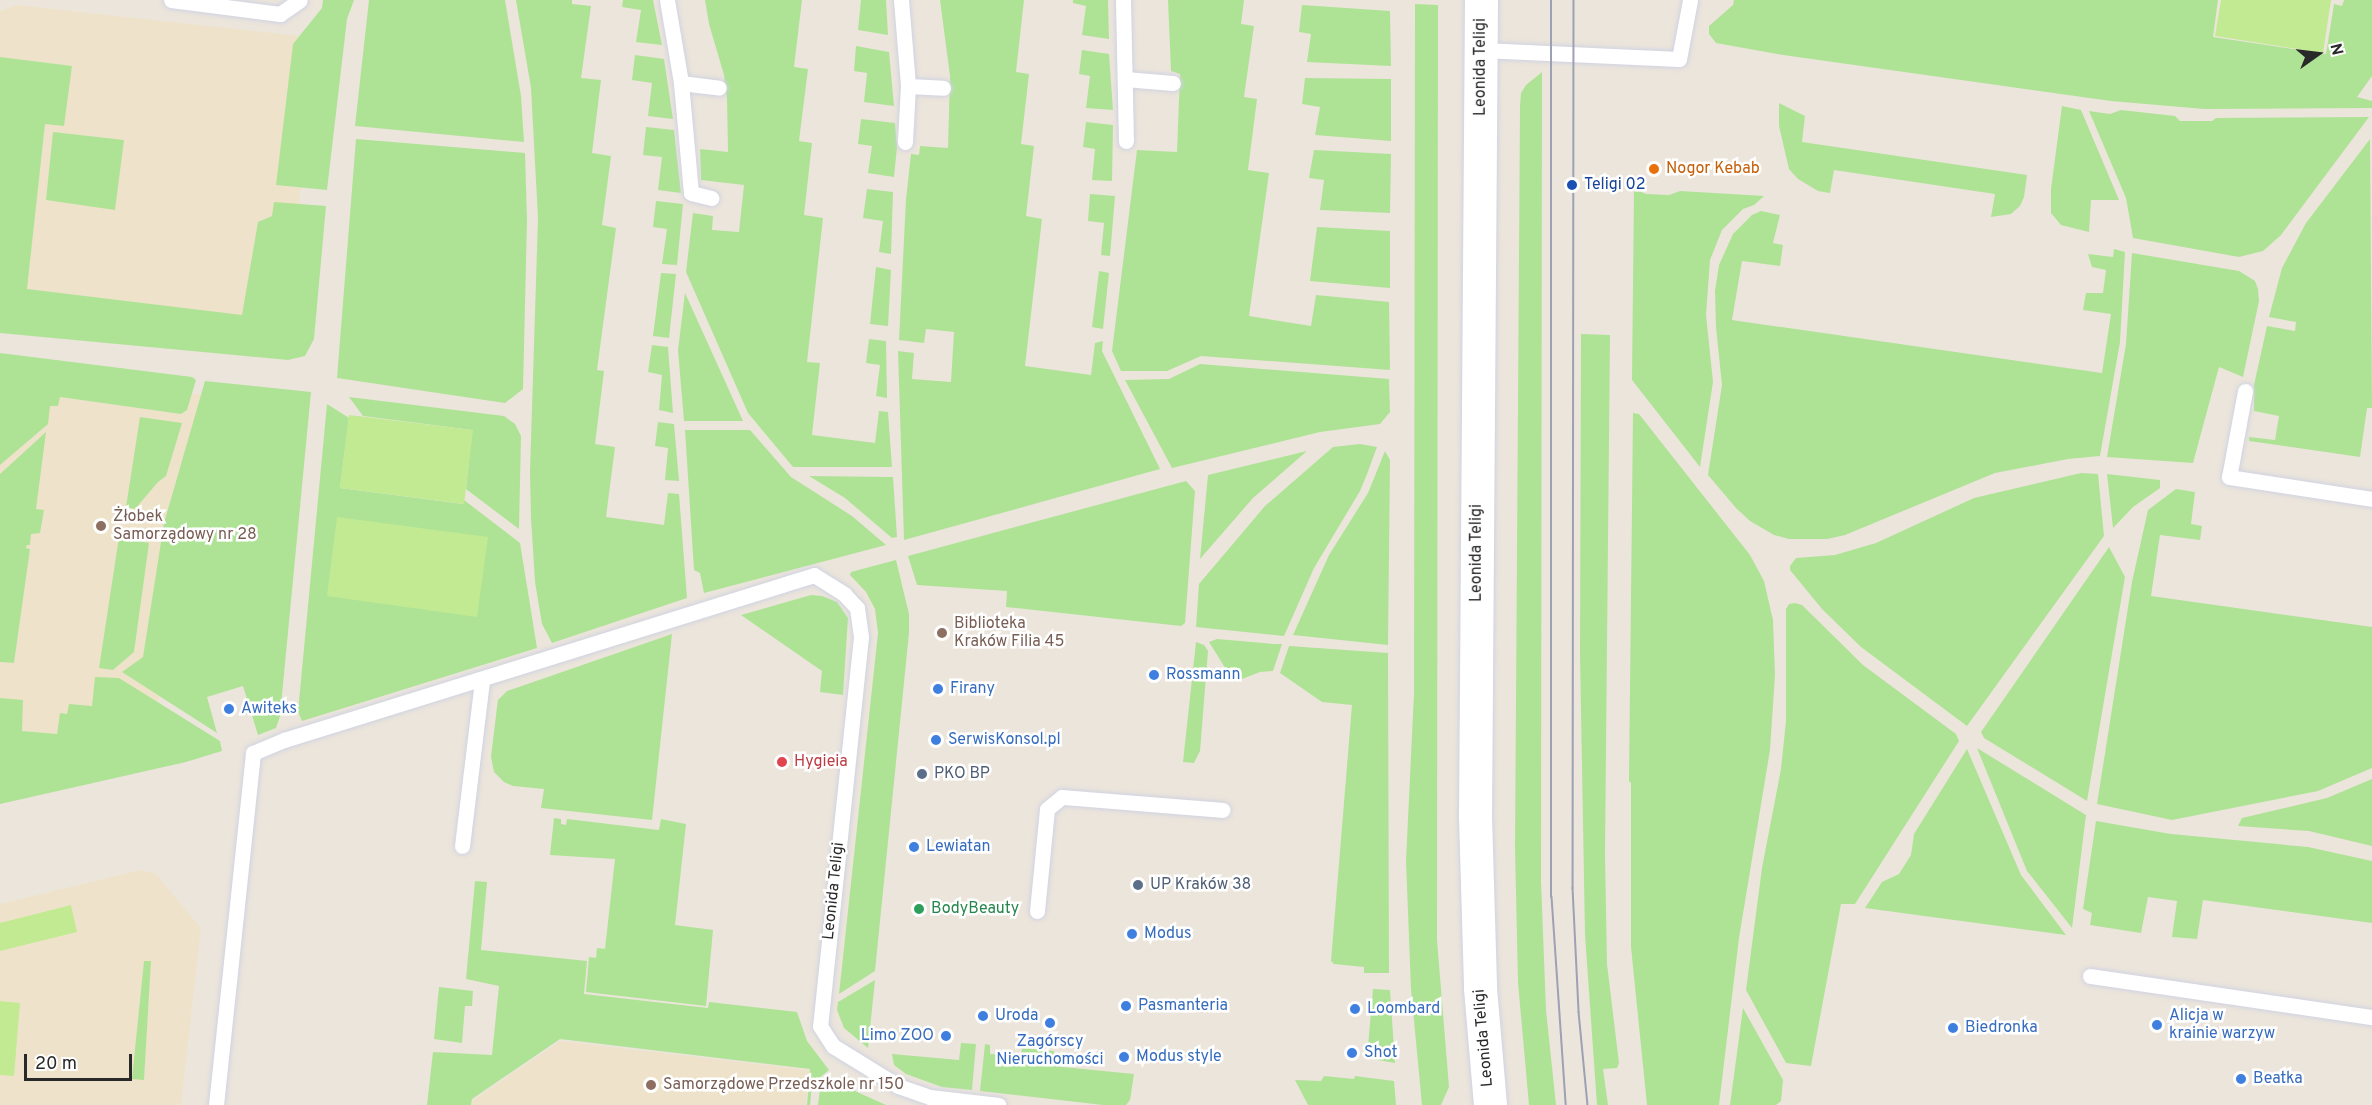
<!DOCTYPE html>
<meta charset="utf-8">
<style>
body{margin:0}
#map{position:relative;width:2372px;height:1105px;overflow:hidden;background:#ece5db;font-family:Overpass,sans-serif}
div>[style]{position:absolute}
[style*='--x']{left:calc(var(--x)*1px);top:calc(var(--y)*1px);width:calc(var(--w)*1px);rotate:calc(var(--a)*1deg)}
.education>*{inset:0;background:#eee3ca}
.green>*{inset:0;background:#aee396}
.pitch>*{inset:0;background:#c2ea92}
.roads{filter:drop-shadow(0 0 2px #d0d3e2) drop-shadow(0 0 2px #d0d3e2)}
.service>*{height:15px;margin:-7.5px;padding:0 7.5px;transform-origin:7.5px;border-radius:7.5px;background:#fff}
.tertiary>*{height:33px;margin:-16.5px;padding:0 16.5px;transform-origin:16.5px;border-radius:16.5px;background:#fff}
.tram>*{height:1.5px;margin:-0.75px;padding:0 0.75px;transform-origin:0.75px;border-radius:0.75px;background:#9ea0b4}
.dots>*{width:16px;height:16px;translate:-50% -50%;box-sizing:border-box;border:3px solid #fff;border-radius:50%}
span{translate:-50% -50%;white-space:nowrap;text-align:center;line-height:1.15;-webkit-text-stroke:5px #fff;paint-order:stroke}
.street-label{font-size:16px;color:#292929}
.food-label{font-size:16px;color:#c56008}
.left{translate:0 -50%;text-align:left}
.transit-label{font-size:16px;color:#164399}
.education-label{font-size:16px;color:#785e54}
.shop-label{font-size:16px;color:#366cbe}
.right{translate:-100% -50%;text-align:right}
.health-label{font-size:16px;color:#be3a42}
.service-label{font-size:16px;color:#4e5e75}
.leisure-label{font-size:16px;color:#27864d}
.north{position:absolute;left:2288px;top:24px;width:60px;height:60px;-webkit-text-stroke:4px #fff;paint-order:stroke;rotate:76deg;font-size:16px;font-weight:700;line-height:24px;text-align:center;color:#292929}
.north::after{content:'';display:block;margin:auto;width:21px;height:27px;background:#292929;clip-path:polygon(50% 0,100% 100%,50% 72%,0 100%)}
.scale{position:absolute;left:24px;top:1054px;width:108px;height:27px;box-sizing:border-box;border:3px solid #292929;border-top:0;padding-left:8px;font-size:18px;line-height:21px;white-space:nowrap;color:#292929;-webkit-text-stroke:4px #fff;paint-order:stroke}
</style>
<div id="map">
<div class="education">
<div style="clip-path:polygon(17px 5px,317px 38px,284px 350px,0 321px,0 11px)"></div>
<div style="clip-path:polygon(0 370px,220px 397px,184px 656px,146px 722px,0 755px)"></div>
<div style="clip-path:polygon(140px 870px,155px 873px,201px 928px,181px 1105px,0 1105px,0 904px)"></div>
<div style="clip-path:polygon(560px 1041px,809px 1070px,806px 1105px,472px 1105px,473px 1100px)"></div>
</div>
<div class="green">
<div style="clip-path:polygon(323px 0,354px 0,347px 19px,327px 190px,276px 185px,293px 44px,322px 8px)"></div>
<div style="clip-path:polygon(369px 0,505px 0,521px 96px,524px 142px,355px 126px)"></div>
<div style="clip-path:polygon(516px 0,572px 0,572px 4px,591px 6px,581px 78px,601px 80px,592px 153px,611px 156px,602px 225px,616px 228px,597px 370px,604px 371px,595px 444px,615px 447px,606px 517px,664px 525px,668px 493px,679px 494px,687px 598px,552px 643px,542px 624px,535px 582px,531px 518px,530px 471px,538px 218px,531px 88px)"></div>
<div style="clip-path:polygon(623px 0,653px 0,662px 45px,636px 42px,641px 10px,622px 7px)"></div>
<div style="clip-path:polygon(705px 0,802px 0,794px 67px,808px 69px,799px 141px,812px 143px,804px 215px,823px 218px,807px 362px,820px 363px,812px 435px,875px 443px,879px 411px,888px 412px,892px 467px,793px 467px,748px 413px,686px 272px,693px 213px,713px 216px,712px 230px,739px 232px,744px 185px,701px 180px,700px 149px,728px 152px,727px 99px,724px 75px,709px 24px)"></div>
<div style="clip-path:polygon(861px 0,886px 0,888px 35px,858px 30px)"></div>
<div style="clip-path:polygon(940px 0,1024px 0,1016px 72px,1029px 74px,1021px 144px,1034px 146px,1026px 216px,1042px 219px,1025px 366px,1091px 375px,1095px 343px,1103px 341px,1102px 351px,1160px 469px,904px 540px,898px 351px,914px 353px,912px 379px,951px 382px,954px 332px,926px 329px,924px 343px,899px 340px,906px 199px,911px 154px,919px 155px,920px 146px,948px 148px,950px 76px)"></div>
<div style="clip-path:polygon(1073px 0,1108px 0,1109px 39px,1082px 35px,1086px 6px,1073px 3px)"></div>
<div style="clip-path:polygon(1168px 0,1244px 0,1241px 24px,1254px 26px,1244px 97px,1257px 99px,1248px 170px,1269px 173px,1249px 316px,1311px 326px,1316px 295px,1389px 302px,1390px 370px,1201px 356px,1167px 371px,1121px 371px,1112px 351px,1137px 150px,1177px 152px,1180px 74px,1171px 71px)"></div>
<div style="clip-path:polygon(1734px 0,2218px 0,2213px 37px,2326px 54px,2334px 4px,2342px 6px,2344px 0,2372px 0,2372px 76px,2357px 97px,2372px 101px,2372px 108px,2204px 109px,2111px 101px,1777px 54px,1716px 43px,1709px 34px,1709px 26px,1733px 5px)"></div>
<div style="clip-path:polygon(1415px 4px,1438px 5px,1437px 940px,1449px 1087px,1441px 1105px,1422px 1105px,1411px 989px,1406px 861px,1414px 693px)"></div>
<div style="clip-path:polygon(1302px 5px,1390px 11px,1391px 66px,1307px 62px,1311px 34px,1299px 32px)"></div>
<div style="clip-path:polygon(856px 46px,889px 52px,894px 106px,864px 102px,867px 73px,854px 71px)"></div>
<div style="clip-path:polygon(1082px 50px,1109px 54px,1113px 110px,1086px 108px,1090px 76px,1079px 74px)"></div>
<div style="clip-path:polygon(635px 55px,664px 59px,673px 119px,648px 116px,652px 83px,632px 80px)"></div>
<div style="clip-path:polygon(0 57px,72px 66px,64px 126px,45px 124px,27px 289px,242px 315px,258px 222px,272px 216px,274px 202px,326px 206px,314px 339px,305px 356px,288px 360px,0 333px)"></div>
<div style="clip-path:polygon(1542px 72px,1541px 881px,1546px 1010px,1556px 1105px,1529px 1105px,1518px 983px,1515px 849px,1520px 106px,1521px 93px,1526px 85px)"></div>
<div style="clip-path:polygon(1305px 78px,1391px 79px,1391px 141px,1315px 135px,1320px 107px,1302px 104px)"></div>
<div style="clip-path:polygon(1779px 103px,1805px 116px,1802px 142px,2027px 175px,2024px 197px,2020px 206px,2011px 214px,1991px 217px,1995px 194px,1834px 170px,1830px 193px,1818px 191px,1798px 179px,1789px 169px,1779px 126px)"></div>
<div style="clip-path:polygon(2062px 106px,2081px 110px,2119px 200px,2091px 200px,2089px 232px,2061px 225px,2051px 213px,2051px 189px)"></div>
<div style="clip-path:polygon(2121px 110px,2175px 116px,2180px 121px,2212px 121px,2216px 118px,2369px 117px,2281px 235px,2263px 251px,2239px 257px,2133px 238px,2126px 198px,2089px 111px,2110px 114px)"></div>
<div style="clip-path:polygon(861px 119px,895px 123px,897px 147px,894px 177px,868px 173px,872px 146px,858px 144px)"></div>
<div style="clip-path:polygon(1086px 122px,1113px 125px,1112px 181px,1092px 180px,1095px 149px,1083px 147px)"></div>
<div style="clip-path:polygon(646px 127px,674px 130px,681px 193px,658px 190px,662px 157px,643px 155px)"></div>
<div style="clip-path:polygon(53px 132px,124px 140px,115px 210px,46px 200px)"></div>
<div style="clip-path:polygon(356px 139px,525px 153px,527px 220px,523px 389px,505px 403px,337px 378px)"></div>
<div style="clip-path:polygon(2370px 139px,2372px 408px,2367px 408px,2360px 457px,2249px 441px,2249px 437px,2275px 440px,2279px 416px,2254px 411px,2254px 385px,2267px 326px,2295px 331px,2296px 322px,2269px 317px,2282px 268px,2306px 223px)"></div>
<div style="clip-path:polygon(1314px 150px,1391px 154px,1390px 213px,1320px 210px,1324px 180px,1309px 178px)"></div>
<div style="clip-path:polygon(867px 189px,893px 192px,891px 254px,879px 252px,883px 221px,863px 218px)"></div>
<div style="clip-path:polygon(1634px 189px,1646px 194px,1669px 195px,1680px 191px,1764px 196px,1754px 205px,1743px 209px,1722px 230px,1710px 260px,1706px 315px,1713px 382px,1700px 467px,1632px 380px)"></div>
<div style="clip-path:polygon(1090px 194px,1115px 196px,1110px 256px,1101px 255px,1104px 223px,1088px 221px)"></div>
<div style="clip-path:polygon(656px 201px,683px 204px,677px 265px,662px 264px,667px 229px,653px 227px)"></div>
<div style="clip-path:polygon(1761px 211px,1780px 215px,1773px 243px,1783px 245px,1780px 266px,1742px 261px,1732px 320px,2102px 373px,2111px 314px,2083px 310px,2086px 293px,2103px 293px,2106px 270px,2092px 267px,2088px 254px,2113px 257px,2114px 249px,2125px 252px,2120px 342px,2100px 456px,2068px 459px,1995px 473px,1845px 535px,1827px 539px,1789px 539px,1774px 535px,1750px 521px,1736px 508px,1708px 475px,1722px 385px,1716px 327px,1715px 291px,1719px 265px,1733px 234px,1752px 215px)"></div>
<div style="clip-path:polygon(1317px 227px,1390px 231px,1390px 288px,1310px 281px)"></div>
<div style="clip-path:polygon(2132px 253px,2239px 271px,2255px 281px,2258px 289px,2259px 301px,2243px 377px,2219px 367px,2193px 463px,2107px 457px,2126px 344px)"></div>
<div style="clip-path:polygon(876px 267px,891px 270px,888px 326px,870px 324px)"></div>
<div style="clip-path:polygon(1099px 271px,1109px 273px,1103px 329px,1092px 327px)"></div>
<div style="clip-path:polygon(661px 273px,676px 274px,669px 338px,653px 336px)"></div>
<div style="clip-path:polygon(685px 293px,743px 421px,684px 421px,678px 350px)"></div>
<div style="clip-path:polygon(1581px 334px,1610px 335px,1605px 854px,1607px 964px,1619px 1063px,1617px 1068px,1603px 1069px,1608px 1105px,1597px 1105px,1585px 935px,1580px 654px)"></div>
<div style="clip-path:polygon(869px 339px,886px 341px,887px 398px,876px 396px,880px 365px,866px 363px)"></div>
<div style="clip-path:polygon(652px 345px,668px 347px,673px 413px,659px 410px,662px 375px,648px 372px)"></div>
<div style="clip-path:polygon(0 353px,192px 377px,196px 380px,187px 410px,181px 414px,60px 397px,58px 406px,50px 406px,48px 424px,0 465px)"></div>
<div style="clip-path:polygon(1200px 364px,1389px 379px,1390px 412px,1380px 424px,1320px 432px,1172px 468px,1125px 380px,1169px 379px)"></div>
<div style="clip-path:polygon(205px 381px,311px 392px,280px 716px,276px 728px,258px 735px,243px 686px,207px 697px,217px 733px,122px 672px,143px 657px,164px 523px)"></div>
<div style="clip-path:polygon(349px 397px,504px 416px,515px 424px,521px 436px,519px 529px,466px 489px,472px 430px,363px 416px)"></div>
<div style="clip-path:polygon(327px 404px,349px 418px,340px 488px,463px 504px,464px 500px,520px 543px,537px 648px,302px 721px,298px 712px)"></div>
<div style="clip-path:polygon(1633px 413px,1639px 414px,1750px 555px,1764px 581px,1773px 620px,1775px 675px,1770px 750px,1739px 938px,1719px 1105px,1647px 1105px,1631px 947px,1631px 783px,1629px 781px)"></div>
<div style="clip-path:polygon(140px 417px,182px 423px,166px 476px,158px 482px,135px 509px,126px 507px)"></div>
<div style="clip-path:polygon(658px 422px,674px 424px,679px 481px,665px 480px,668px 448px,655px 446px)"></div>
<div style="clip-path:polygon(685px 430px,750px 430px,791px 477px,852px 516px,886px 545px,704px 593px,700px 573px,694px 570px)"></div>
<div style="clip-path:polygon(46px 432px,36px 509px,44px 510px,40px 533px,31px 534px,30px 545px,27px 545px,26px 548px,30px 549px,14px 663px,0 662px,0 474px)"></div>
<div style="clip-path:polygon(1360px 444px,1377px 447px,1367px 474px,1360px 491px,1314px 568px,1284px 636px,1196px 627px,1199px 584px,1265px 506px,1333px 447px)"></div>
<div style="clip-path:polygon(1307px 451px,1253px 498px,1200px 559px,1208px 475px)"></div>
<div style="clip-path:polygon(1385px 451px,1390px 460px,1388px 645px,1293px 635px,1329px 555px,1368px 493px)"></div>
<div style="clip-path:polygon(2081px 473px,2098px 474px,2104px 536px,1967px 726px,1861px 647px,1822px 609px,1790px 570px,1790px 566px,1796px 558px,1835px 555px,1876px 543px,1974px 498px)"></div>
<div style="clip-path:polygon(2107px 474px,2160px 480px,2160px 488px,2133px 507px,2113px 528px)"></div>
<div style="clip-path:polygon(809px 476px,893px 477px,897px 537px,892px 538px,845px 498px)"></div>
<div style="clip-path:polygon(1186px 481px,1195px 491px,1185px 623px,1181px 626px,1006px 607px,1007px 591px,917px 585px,908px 556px)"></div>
<div style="clip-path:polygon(2176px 489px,2195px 492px,2191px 524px,2202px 526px,2200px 540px,2160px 535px,2151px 596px,2372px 627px,2372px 768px,2318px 791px,2172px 820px,2097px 804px,2132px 582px,2148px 510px)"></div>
<div style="clip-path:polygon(119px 537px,149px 543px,134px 652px,113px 670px,99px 668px)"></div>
<div style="clip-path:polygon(2109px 547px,2125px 577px,2087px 801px,1984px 738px,1981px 732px)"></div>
<div style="clip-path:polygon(896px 560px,909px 614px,909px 633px,875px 971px,839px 994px,878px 633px,875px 609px,866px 592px,850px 575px,851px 572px)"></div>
<div style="clip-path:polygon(811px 595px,822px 596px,837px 602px,848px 618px,843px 695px,820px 692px,822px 671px,741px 615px)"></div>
<div style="clip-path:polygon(1795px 603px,1802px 605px,1863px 665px,1956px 734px,1959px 741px,1855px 904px,1841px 904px,1811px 1066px,1786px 1063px,1746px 990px,1762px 868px,1781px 769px,1786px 721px,1786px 609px,1789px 604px)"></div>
<div style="clip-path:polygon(672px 634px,652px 820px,541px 808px,544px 789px,513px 786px,504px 782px,494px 772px,491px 757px,497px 707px,498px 700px,507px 691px)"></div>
<div style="clip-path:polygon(1217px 639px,1274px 644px,1282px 644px,1273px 671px,1260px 672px,1234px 682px,1209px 642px)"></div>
<div style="clip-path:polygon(1196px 642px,1204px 645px,1208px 651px,1200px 751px,1194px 763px,1183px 762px)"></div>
<div style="clip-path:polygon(1289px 646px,1388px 653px,1389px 973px,1364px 973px,1364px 967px,1334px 964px,1331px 961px,1352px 705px,1322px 702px,1280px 673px)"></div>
<div style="clip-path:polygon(95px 677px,119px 678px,220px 741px,222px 751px,186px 762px,0 804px,0 698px,23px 700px,22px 731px,57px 734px,60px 713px,67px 714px,69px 704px,92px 706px)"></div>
<div style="clip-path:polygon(1977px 748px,2086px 815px,2072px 928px,2027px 871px)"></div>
<div style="clip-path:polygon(1967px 749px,2021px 875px,2066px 935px,1865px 908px,1882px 882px,1899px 874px,1911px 855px,1914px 834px)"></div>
<div style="clip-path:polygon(2372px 779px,2372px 846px,2309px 831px,2238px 826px,2242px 818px,2327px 798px)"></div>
<div style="clip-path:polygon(554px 818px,561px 819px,561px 824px,566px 825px,567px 819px,659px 830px,661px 819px,686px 824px,675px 925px,713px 930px,706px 1006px,586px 992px,589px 957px,596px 958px,597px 948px,605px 949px,615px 859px,550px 855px)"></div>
<div style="clip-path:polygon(2096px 821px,2171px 834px,2308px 847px,2372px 861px,2372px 923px,2203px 900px,2197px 939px,2172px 937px,2177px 901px,2148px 897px,2141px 933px,2090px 925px,2092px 913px,2083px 909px)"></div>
<div style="clip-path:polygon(475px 881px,487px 882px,481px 950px,587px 961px,584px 994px,708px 1008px,709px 1002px,797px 1012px,807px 1041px,829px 1070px,812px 1084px,810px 1105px,807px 1105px,810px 1069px,560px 1039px,472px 1099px,471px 1105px,427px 1105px,433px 1052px,492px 1055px,499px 986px,466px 979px)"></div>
<div style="clip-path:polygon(144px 961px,151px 961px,144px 1080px,132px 1079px)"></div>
<div style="clip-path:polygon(875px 980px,868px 1048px,844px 1028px,837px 1010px,838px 1002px)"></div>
<div style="clip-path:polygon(439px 987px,473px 991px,472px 1006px,465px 1006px,462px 1043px,434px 1039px)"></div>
<div style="clip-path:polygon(1373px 989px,1390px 990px,1395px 1063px,1367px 1058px)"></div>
<div style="clip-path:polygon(1743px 1008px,1783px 1080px,1781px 1101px,1776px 1105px,1730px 1105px)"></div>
<div style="clip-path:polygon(961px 1043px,976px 1044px,972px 1090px,942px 1087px,906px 1074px,894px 1065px,892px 1054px,959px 1060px)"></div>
<div style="clip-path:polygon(985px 1044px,990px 1045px,990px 1054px,1021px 1056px,1022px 1048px,1054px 1051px,1053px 1066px,1134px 1074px,1130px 1100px,1126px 1105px,1103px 1105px,980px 1091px)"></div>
<div style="clip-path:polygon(1324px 1076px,1354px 1079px,1355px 1076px,1394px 1081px,1396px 1105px,1308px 1105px,1295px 1080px,1321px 1081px)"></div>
<div style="clip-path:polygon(832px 1079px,857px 1092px,886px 1105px,818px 1105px,820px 1089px)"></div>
</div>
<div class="pitch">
<div style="clip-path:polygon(2221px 0,2331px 0,2323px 53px,2215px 36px)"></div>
<div style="clip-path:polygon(349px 415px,473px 430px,464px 504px,340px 488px)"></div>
<div style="clip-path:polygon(337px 517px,488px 537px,477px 617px,327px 596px)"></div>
<div style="clip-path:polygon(71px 905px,77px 932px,0 951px,0 923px)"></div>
<div style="clip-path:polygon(0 1001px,20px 1003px,14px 1076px,0 1075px)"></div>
</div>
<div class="roads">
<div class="service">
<div style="--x:171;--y:0;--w:110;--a:7.3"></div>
<div style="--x:280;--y:14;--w:24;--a:-35"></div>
<div style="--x:667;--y:0;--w:84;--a:80.4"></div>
<div style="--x:681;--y:83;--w:110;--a:84.8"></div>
<div style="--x:691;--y:193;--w:21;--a:14"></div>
<div style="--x:901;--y:0;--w:86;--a:85.3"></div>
<div style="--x:908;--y:86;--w:56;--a:93.1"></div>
<div style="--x:1123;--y:0;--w:141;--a:88.8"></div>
<div style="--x:1482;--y:50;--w:197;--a:2.6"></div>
<div style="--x:1679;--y:59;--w:60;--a:-79.4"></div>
<div style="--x:1125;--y:79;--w:48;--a:4.8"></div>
<div style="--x:681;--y:83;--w:38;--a:7"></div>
<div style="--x:908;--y:86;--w:35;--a:3"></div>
<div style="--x:2245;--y:391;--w:87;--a:100.5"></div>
<div style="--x:2229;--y:477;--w:145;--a:8.7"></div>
<div style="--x:462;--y:846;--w:167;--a:-83.1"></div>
<div style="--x:1037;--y:911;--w:102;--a:-84.4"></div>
<div style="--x:1047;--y:809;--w:19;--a:-39"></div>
<div style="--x:1062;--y:797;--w:161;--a:4.6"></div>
<div style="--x:2090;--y:976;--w:285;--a:8.3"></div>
<div style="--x:216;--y:1105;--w:354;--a:-84"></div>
<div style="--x:253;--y:753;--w:34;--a:-23"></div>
<div style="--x:284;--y:740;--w:555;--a:-17.29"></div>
<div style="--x:814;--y:575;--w:36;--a:32"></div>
<div style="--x:844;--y:594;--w:19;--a:47"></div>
<div style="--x:857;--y:608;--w:29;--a:82"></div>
<div style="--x:861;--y:637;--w:391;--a:96"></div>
<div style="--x:820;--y:1026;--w:24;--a:57"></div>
<div style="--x:833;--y:1046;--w:76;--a:31.6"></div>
<div style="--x:898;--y:1086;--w:34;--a:19"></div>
<div style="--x:930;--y:1097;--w:69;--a:6.6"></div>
</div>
<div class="tertiary">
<div style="--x:1481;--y:0;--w:816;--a:90.42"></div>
<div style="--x:1475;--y:816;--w:172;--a:88.3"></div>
<div style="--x:1480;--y:988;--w:117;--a:85.1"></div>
</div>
</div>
<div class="tram">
<div style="--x:1551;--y:0;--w:897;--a:89.94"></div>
<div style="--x:1552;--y:897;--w:208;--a:86.1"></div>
<div style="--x:1574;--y:0;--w:888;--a:90.06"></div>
<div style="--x:1573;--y:888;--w:124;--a:87.2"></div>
<div style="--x:1579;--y:1012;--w:93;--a:84.5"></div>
</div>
<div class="dots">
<div style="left:1654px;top:169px;background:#e8710a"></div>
<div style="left:1572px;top:185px;background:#1a4fb4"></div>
<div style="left:101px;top:526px;background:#8d6e63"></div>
<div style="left:942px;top:633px;background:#8d6e63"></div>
<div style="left:1154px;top:675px;background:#3f7fe0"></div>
<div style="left:938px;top:689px;background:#3f7fe0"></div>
<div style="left:229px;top:709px;background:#3f7fe0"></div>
<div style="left:936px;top:740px;background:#3f7fe0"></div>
<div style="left:782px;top:762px;background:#e0444e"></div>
<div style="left:922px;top:774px;background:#5c6f8a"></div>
<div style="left:914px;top:847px;background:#3f7fe0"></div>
<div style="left:1138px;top:885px;background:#5c6f8a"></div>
<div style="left:919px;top:909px;background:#2e9e5b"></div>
<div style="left:1132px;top:934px;background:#3f7fe0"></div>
<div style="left:1126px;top:1006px;background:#3f7fe0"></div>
<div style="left:1355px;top:1009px;background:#3f7fe0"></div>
<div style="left:983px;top:1016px;background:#3f7fe0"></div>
<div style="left:1050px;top:1023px;background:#3f7fe0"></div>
<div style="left:2157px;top:1025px;background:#3f7fe0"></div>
<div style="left:1953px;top:1028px;background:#3f7fe0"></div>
<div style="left:946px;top:1036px;background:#3f7fe0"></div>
<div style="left:1352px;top:1053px;background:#3f7fe0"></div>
<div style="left:1124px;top:1057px;background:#3f7fe0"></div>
<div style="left:2241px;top:1079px;background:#3f7fe0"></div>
<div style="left:651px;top:1085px;background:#8d6e63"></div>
</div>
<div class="street-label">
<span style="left:1481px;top:67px;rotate:-90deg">Leonida Teligi</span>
<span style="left:1477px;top:553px;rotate:-90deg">Leonida Teligi</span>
<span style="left:834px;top:891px;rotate:-84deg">Leonida Teligi</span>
<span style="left:1484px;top:1038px;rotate:-95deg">Leonida Teligi</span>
</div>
<div class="food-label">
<span class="left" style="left:1666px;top:169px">Nogor Kebab</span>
</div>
<div class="transit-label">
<span class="left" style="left:1584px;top:185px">Teligi 02</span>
</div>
<div class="education-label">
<span class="left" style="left:113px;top:526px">Żłobek<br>Samorządowy nr 28</span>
<span class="left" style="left:954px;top:633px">Biblioteka<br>Kraków Filia 45</span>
<span class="left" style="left:663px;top:1085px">Samorządowe Przedszkole nr 150</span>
</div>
<div class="shop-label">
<span class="left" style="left:1166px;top:675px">Rossmann</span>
<span class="left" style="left:950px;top:689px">Firany</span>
<span class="left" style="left:241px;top:709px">Awiteks</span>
<span class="left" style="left:948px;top:740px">SerwisKonsol.pl</span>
<span class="left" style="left:926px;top:847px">Lewiatan</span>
<span class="left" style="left:1144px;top:934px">Modus</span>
<span class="left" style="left:1138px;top:1006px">Pasmanteria</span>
<span class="left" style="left:1367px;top:1009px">Loombard</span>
<span class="left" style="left:995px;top:1016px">Uroda</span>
<span class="left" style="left:2169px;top:1025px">Alicja w<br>krainie warzyw</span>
<span class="left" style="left:1965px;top:1028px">Biedronka</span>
<span class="right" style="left:934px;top:1036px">Limo ZOO</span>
<span style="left:1050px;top:1051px">Zagórscy<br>Nieruchomości</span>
<span class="left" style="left:1364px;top:1053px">Shot</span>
<span class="left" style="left:1136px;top:1057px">Modus style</span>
<span class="left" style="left:2253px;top:1079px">Beatka</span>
</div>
<div class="health-label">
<span class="left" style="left:794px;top:762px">Hygieia</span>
</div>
<div class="service-label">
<span class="left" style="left:934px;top:774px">PKO BP</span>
<span class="left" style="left:1150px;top:885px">UP Kraków 38</span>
</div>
<div class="leisure-label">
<span class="left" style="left:931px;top:909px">BodyBeauty</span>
</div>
<div class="north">N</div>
<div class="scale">20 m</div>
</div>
